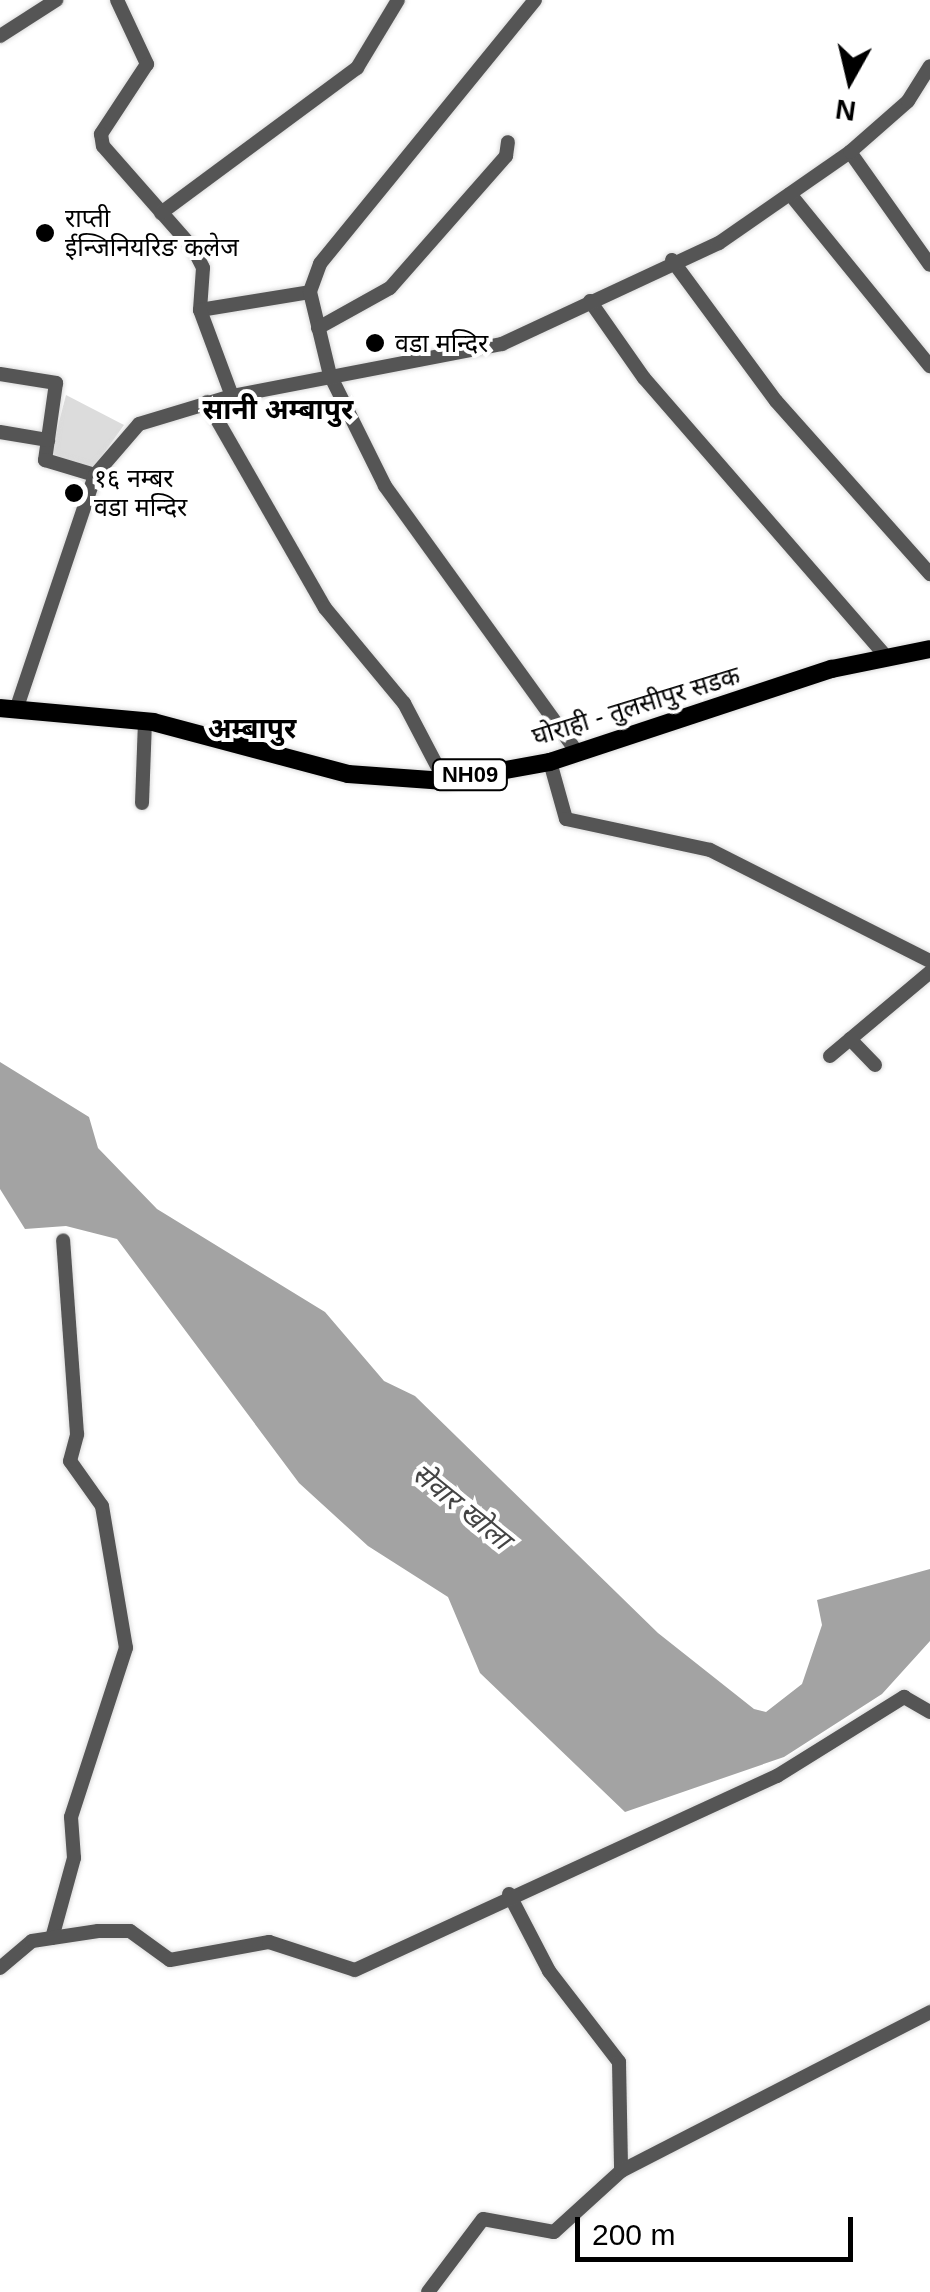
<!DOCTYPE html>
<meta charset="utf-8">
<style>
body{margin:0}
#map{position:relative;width:930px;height:2292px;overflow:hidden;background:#fff;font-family:Helvetica,"Noto Sans Devanagari",sans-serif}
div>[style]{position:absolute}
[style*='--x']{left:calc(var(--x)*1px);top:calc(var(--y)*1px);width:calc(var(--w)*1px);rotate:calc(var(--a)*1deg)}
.green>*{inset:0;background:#dcdcdc}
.water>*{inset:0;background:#a3a3a3}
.roads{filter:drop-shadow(0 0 2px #dbdbdb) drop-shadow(0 0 2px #dbdbdb)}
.minor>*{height:14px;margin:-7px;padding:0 7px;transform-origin:7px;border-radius:7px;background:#555}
.major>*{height:18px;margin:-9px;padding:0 9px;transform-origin:9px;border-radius:9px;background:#000}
.dots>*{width:28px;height:28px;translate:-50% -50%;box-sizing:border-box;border:5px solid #fff;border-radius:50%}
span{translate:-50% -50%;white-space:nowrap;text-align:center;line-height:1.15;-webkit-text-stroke:8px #fff;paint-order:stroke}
.shield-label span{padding:2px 8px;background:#fff;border:2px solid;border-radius:8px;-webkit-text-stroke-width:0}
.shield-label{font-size:22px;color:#000;font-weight:700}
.poi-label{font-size:25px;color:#000}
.left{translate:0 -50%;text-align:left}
.street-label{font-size:25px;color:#000}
.neighbourhood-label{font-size:28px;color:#000;font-weight:700}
.water-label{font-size:28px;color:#444;font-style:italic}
.north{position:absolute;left:800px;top:30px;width:100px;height:100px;-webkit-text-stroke:8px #fff;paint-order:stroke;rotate:188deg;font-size:28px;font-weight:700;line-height:40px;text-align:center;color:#000}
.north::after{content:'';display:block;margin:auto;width:35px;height:45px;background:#000;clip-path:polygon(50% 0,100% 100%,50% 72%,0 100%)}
.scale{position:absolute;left:575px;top:2217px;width:278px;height:45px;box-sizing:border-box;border:5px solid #000;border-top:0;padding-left:12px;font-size:30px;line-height:35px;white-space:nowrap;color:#000;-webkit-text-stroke:8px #fff;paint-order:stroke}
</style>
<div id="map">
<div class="green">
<div style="clip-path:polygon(66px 395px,124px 425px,91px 471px,51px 453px)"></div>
</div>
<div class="water">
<div style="clip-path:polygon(0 1062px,89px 1117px,98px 1148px,157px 1209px,325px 1312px,384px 1381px,415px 1396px,658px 1633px,754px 1709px,766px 1712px,802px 1684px,822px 1625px,817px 1600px,930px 1569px,930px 1641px,882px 1694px,784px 1757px,625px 1812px,480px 1673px,448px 1597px,368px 1546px,299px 1483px,117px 1239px,66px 1226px,25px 1229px,0 1189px)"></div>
</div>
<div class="roads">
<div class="minor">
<div style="--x:117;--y:0;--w:71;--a:64.9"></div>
<div style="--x:147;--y:64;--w:84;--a:123.3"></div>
<div style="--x:101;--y:134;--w:12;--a:81"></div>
<div style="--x:103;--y:146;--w:136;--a:48.6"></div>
<div style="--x:193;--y:248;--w:22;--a:63"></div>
<div style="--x:203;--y:268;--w:42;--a:94.1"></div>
<div style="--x:200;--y:310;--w:111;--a:-9.3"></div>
<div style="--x:535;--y:0;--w:340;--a:129.2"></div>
<div style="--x:320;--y:264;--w:30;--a:110"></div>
<div style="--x:310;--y:292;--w:85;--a:76.5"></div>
<div style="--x:330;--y:375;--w:124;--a:63.6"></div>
<div style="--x:385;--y:486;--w:324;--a:54.2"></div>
<div style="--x:0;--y:36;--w:67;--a:-32.7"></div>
<div style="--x:850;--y:152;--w:138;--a:54.7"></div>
<div style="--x:790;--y:194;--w:222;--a:50.9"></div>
<div style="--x:161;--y:213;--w:244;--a:-36.5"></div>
<div style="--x:357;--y:68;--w:79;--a:-58.9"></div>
<div style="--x:672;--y:260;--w:175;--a:53.6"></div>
<div style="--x:776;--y:401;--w:232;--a:48.3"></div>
<div style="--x:590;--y:301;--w:94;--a:55"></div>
<div style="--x:644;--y:378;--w:367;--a:49"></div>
<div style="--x:200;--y:310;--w:92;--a:69.6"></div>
<div style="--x:318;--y:328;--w:82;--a:-29.1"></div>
<div style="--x:390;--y:288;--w:176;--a:-48.7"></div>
<div style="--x:506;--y:156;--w:14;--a:-82"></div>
<div style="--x:0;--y:374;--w:57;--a:9.1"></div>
<div style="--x:56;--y:383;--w:78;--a:98.1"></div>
<div style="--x:45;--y:460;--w:52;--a:16.7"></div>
<div style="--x:207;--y:402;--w:237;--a:60.2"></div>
<div style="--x:325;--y:608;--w:124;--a:50.3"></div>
<div style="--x:404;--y:703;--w:88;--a:62.3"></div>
<div style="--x:0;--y:432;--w:49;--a:9.5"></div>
<div style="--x:17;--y:707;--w:245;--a:-71.4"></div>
<div style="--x:95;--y:475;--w:67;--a:-49.2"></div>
<div style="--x:139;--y:424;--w:97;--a:-16.8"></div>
<div style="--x:232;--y:396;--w:275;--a:-10.9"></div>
<div style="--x:502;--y:344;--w:239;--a:-25"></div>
<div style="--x:719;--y:243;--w:160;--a:-34.8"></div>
<div style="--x:850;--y:152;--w:77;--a:-41.3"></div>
<div style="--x:908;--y:101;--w:41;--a:-57.8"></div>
<div style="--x:550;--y:762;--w:59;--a:74.3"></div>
<div style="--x:566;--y:819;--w:147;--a:12.1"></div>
<div style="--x:710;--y:850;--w:246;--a:26.8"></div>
<div style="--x:142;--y:803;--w:82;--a:-87.9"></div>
<div style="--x:850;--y:1039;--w:36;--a:46"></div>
<div style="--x:830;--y:1056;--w:131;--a:-40"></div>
<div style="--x:509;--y:1894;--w:87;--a:62.5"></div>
<div style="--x:549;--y:1971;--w:115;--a:52.4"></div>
<div style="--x:619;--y:2062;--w:109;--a:88.9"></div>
<div style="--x:52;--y:1938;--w:83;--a:-74.6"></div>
<div style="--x:74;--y:1858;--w:41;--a:-94.2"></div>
<div style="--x:71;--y:1817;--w:178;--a:-72"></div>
<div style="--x:126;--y:1648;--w:144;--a:-99.6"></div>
<div style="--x:102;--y:1506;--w:55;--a:-125.4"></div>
<div style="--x:70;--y:1461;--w:28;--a:-75"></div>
<div style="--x:77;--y:1434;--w:194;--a:-94.1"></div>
<div style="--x:0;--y:1968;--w:42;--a:-40.2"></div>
<div style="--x:32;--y:1941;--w:67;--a:-8.6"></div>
<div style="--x:98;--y:1931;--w:32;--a:0"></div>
<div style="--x:130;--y:1931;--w:49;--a:35.9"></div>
<div style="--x:170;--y:1960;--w:101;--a:-10.3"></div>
<div style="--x:269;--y:1942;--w:90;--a:18"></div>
<div style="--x:355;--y:1970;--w:464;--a:-24.7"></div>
<div style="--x:777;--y:1776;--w:150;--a:-31.9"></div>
<div style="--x:904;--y:1697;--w:30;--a:30"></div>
<div style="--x:428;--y:2292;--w:91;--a:-53"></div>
<div style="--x:483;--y:2219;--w:72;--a:10.4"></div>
<div style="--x:554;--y:2232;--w:91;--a:-42.3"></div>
<div style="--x:621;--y:2171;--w:348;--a:-27.2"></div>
</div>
<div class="major">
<div style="--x:0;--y:708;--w:154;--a:5.2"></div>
<div style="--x:153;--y:722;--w:202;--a:14.9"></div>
<div style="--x:348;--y:774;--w:97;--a:4.1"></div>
<div style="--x:445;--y:781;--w:107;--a:-10.3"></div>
<div style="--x:550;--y:762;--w:297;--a:-18.3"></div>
<div style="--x:832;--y:669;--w:100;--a:-11.5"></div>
</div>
</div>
<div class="dots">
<div style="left:45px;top:233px;background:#000"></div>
<div style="left:375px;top:343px;background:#000"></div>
<div style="left:74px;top:493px;background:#000"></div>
</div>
<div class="shield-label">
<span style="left:470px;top:775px">NH09</span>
</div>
<div class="poi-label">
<span class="left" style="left:65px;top:233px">राप्ती<br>ईन्जिनियरिङ कलेज</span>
<span class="left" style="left:395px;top:343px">वडा मन्दिर</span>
<span class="left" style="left:94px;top:493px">१६ नम्बर<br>वडा मन्दिर</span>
</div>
<div class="street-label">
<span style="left:636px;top:706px;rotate:-17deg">घोराही - तुलसीपुर सडक</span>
</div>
<div class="neighbourhood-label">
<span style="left:278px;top:410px">सानी अम्बापुर</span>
<span style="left:252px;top:729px">अम्बापुर</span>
</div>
<div class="water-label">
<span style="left:461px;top:1507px;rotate:39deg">सेवार खोला</span>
</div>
<div class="north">N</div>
<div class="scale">200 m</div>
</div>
